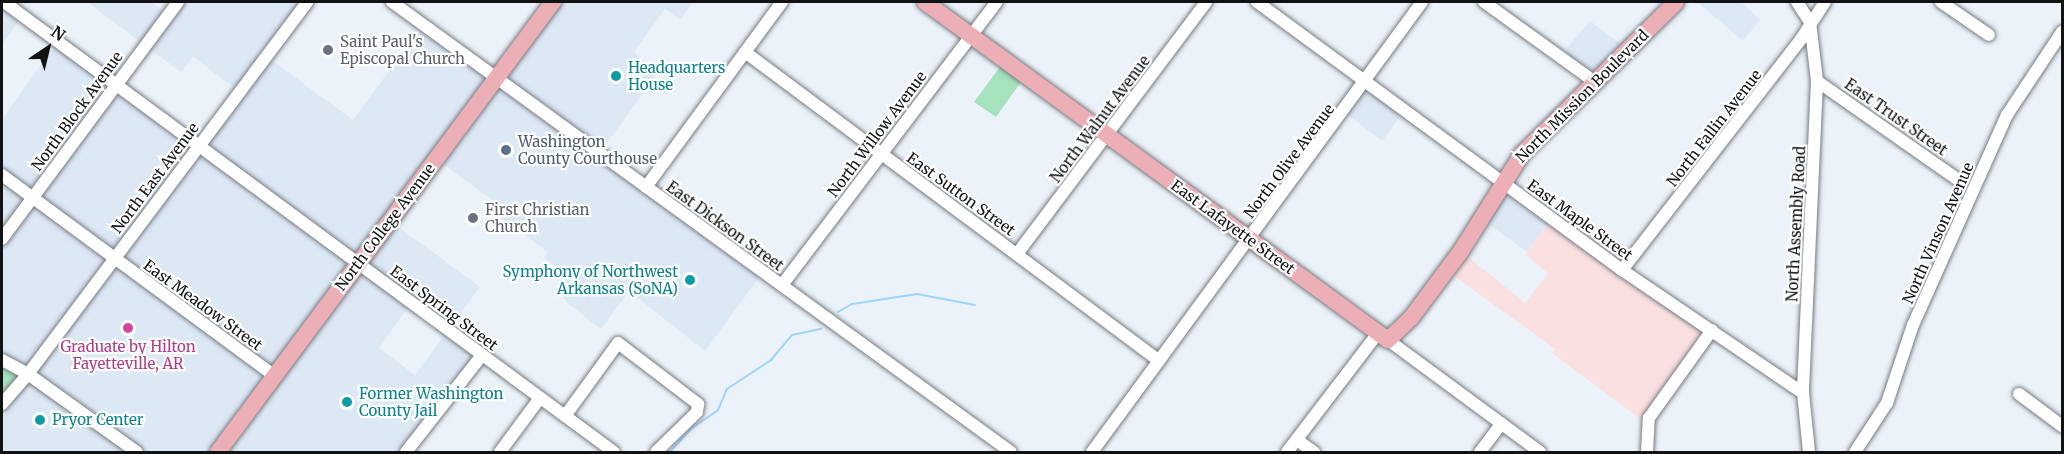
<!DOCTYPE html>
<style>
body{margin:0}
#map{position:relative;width:2064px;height:454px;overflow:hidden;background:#ecf2f9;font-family:Merriweather,serif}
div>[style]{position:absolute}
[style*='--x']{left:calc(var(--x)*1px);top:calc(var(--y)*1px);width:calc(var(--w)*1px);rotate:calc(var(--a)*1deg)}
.built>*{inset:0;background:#dde8f5}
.industrial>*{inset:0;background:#fbe0e1}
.green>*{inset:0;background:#a6e3bd}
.stream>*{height:2px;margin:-1px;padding:0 1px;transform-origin:1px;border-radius:1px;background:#9dd5fe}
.roads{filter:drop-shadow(0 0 2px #777c82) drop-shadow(0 0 2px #777c82)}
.minor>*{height:12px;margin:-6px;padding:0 6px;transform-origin:6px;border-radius:6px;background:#fff}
.major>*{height:16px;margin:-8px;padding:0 8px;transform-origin:8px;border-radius:8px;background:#edafb6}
.dots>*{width:16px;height:16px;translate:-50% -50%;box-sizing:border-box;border:3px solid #fff;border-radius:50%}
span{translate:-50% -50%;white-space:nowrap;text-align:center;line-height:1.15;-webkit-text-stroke:4.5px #fff;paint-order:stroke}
.worship-label{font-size:15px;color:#5b616d}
.left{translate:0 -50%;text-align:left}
.culture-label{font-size:15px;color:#0d838f}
.right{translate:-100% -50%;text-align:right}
.street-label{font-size:15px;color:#101214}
.service-label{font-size:15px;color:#4e5e75}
.hotel-label{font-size:15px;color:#b23c85}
.frame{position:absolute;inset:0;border:3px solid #101214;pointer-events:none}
.north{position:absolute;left:18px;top:18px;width:60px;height:60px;-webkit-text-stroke:4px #fff;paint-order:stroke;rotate:35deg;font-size:16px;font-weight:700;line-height:24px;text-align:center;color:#101214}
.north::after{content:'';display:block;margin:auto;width:21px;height:27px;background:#101214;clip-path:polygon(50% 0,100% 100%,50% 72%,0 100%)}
</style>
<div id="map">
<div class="built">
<div style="clip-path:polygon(2px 2px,23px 15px,2px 44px)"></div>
<div style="clip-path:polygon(evenodd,87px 2px,151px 2px,168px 14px,178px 2px,307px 2px,266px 56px,353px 120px,423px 25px,496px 78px,553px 2px,693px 2px,680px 20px,665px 9px,634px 52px,657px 74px,599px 154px,763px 272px,705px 351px,629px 291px,601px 329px,567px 303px,559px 291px,569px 277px,544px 258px,548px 252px,497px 215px,502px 207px,436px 159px,389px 220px,480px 287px,448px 330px,482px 355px,406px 452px,2px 452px,2px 119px,58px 41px,198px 145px,239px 91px,193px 57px,181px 72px,87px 2px,411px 303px,448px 330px,415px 375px,379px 348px,411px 303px)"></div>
<div style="clip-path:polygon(1697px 2px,1741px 2px,1760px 20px,1743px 41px)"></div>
<div style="clip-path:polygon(1590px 21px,1628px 49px,1595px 82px,1560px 56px)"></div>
<div style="clip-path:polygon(1364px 81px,1405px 110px,1382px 141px,1344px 112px)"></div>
<div style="clip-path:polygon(1503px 182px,1552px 218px,1527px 252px,1482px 219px)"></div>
</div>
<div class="industrial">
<div style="clip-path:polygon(1552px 218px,1712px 330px,1646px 423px,1552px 353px,1555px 349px,1446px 270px,1461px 251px,1525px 303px,1548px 273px,1525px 255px)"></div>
</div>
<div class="green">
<div style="clip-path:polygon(1005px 60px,1026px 75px,996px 117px,974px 102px)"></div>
<div style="clip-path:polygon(2px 360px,28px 374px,2px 404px)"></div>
</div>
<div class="stream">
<div style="--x:838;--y:312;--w:16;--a:-30"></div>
<div style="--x:852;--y:304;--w:66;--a:-8.7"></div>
<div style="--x:917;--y:294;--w:59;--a:10.7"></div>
<div style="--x:670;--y:452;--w:31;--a:-48"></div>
<div style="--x:691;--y:429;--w:33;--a:-35"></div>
<div style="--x:718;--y:410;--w:23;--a:-67"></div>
<div style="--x:727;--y:389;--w:53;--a:-33.4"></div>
<div style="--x:771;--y:360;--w:33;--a:-50"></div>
<div style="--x:792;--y:335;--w:30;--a:-12"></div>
</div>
<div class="roads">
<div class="minor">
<div style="--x:4;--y:2;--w:758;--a:36.42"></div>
<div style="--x:392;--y:2;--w:765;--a:36.02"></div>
<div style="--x:1257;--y:2;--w:453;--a:36.3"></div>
<div style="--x:1622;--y:270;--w:219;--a:34.2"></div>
<div style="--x:1484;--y:2;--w:137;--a:35.8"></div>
<div style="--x:1797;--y:2;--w:24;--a:57"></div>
<div style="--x:1810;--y:22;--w:59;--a:83.2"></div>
<div style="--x:1817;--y:81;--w:312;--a:92.6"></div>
<div style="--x:1803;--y:393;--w:59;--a:84.2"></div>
<div style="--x:1941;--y:2;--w:58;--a:34.5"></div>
<div style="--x:745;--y:52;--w:515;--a:36.71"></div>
<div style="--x:1817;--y:81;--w:171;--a:35"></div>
<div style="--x:2;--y:175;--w:339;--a:36.4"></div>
<div style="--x:646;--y:187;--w:230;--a:-53.7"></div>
<div style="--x:2;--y:239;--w:295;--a:-53.4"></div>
<div style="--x:1017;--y:254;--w:315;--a:-53.1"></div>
<div style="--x:1622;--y:270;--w:292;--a:-52.2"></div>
<div style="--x:1801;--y:39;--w:44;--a:-57"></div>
<div style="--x:782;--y:285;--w:355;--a:-52.8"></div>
<div style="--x:1388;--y:340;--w:189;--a:36.4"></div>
<div style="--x:2;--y:360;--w:30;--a:28"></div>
<div style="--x:28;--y:374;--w:134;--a:35.6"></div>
<div style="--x:2019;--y:394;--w:54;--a:36.7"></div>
<div style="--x:2;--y:404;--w:40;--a:-49"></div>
<div style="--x:28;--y:374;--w:465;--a:-53.1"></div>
<div style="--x:565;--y:416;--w:90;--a:-54"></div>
<div style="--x:618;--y:343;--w:101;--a:37.3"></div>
<div style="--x:698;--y:404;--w:8;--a:97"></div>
<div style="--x:697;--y:412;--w:57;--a:135.7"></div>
<div style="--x:1297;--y:440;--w:21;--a:35"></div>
<div style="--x:406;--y:452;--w:123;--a:-51.9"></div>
<div style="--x:500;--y:452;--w:67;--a:-53.5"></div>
<div style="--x:1092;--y:452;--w:558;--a:-53.75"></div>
<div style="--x:1287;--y:452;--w:150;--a:-52.6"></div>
<div style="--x:1480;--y:452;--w:36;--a:-53"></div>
<div style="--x:1647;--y:452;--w:34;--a:-87"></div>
<div style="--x:1649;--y:418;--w:108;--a:-54.4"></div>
<div style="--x:1855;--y:452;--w:59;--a:-56.9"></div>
<div style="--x:1887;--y:403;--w:82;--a:-71.6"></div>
<div style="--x:1913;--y:325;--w:230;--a:-65.9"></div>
<div style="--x:2007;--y:115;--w:100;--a:-56.5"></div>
</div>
<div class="major">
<div style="--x:925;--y:2;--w:573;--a:36.13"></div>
<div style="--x:1388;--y:340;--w:32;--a:-44"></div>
<div style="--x:1411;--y:318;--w:84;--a:-53.3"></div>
<div style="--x:1461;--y:251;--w:115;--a:-57.8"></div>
<div style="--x:1522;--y:154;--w:216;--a:-44.6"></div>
<div style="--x:218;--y:452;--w:561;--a:-53.33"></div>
</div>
</div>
<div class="dots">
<div style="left:328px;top:50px;background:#6b7280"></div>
<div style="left:616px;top:76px;background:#0f9aa8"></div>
<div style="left:506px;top:150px;background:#5c6f8a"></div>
<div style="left:473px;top:218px;background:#6b7280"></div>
<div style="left:690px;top:280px;background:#0f9aa8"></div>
<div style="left:128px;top:328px;background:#d1479c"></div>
<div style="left:347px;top:402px;background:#0f9aa8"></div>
<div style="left:40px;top:420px;background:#0f9aa8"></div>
</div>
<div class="worship-label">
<span class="left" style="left:340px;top:50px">Saint Paul's<br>Episcopal Church</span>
<span class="left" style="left:485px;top:218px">First Christian<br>Church</span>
</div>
<div class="culture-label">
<span class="left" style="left:628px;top:76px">Headquarters<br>House</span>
<span class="right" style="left:678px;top:280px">Symphony of Northwest<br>Arkansas (SoNA)</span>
<span class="left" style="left:359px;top:402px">Former Washington<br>County Jail</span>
<span class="left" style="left:52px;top:420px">Pryor Center</span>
</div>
<div class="street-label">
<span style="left:1582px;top:96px;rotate:-45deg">North Mission Boulevard</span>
<span style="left:77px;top:111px;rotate:-54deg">North Block Avenue</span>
<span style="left:1896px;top:117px;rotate:35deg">East Trust Street</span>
<span style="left:1100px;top:119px;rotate:-53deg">North Walnut Avenue</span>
<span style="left:1714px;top:128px;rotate:-52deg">North Fallin Avenue</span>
<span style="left:877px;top:134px;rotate:-53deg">North Willow Avenue</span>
<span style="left:1289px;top:161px;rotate:-53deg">North Olive Avenue</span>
<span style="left:155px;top:178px;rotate:-53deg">North East Avenue</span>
<span style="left:961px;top:194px;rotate:36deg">East Sutton Street</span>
<span style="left:1580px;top:220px;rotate:36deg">East Maple Street</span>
<span style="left:1796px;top:224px;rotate:-87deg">North Assembly Road</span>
<span style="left:725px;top:226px;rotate:36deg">East Dickson Street</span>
<span style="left:385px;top:227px;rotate:-53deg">North College Avenue</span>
<span style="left:1233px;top:227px;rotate:36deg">East Lafayette Street</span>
<span style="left:1938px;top:233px;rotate:-66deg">North Vinson Avenue</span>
<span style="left:203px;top:305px;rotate:36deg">East Meadow Street</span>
<span style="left:444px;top:308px;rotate:37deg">East Spring Street</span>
</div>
<div class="service-label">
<span class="left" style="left:518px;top:150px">Washington<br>County Courthouse</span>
</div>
<div class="hotel-label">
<span style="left:128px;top:355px">Graduate by Hilton<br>Fayetteville, AR</span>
</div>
<div class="frame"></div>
<div class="north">N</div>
</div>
